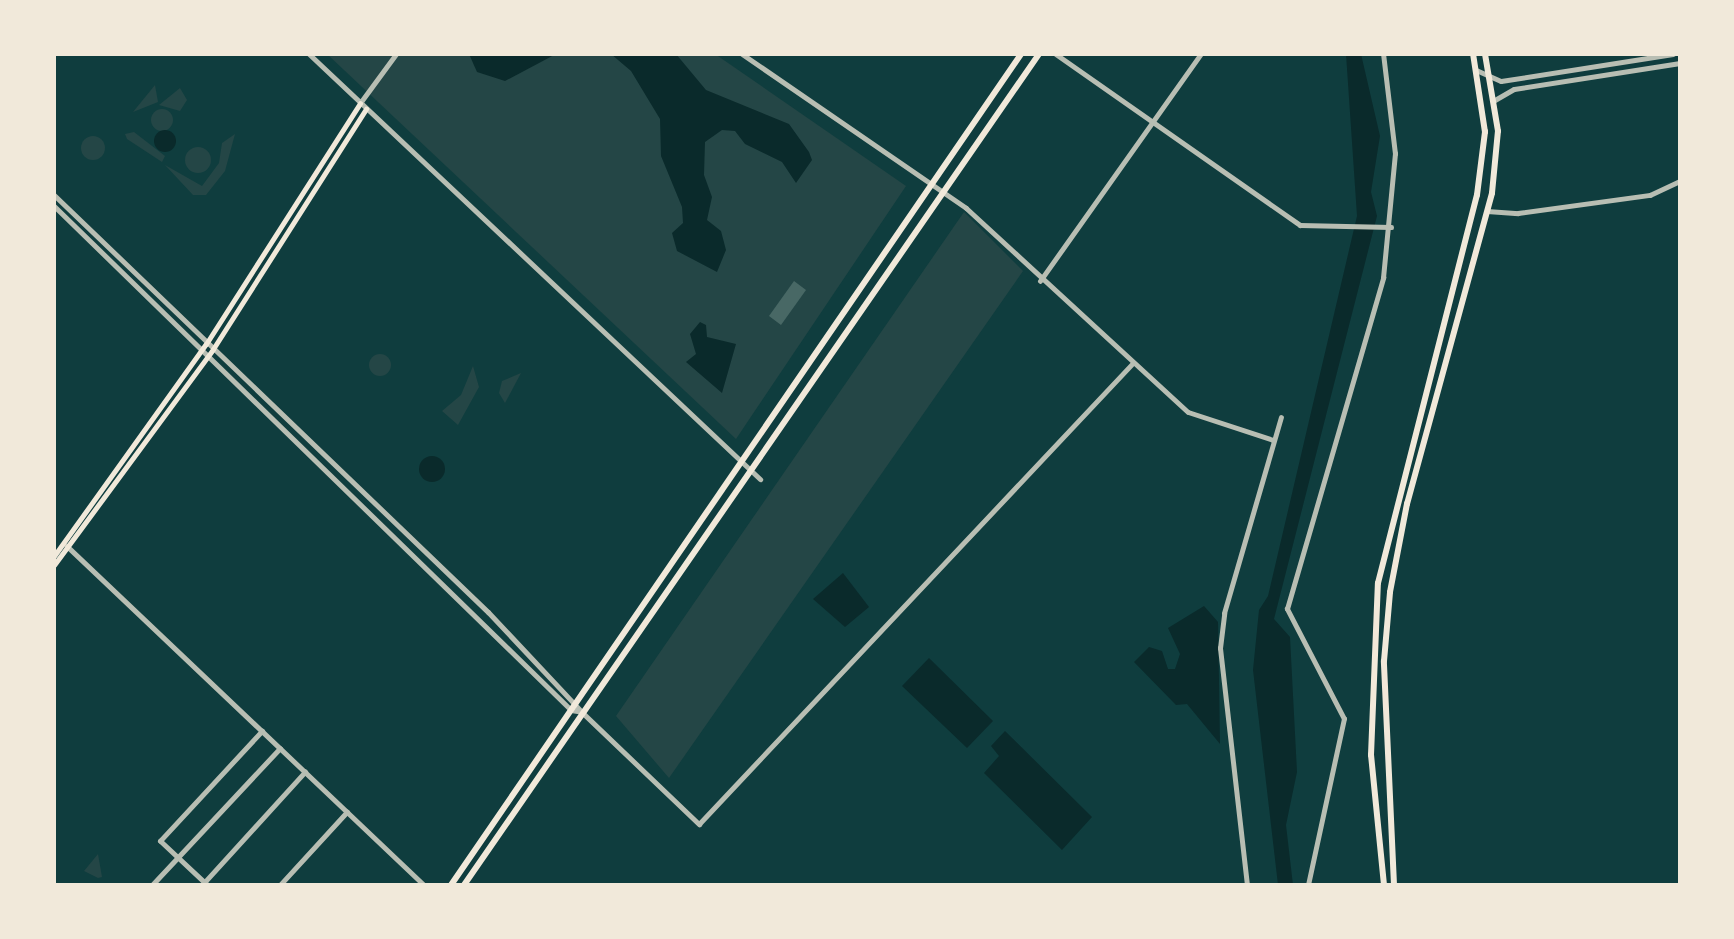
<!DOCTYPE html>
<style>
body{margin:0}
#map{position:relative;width:1734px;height:939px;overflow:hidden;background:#0f3d3e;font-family:"Fira Sans Condensed",sans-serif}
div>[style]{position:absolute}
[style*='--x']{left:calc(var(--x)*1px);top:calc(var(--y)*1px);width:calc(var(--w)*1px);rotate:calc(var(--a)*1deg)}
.green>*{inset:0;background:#244646}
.round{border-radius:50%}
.water>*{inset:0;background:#0a2a2b}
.building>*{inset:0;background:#486865}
.minor>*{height:4.5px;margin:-2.25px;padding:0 2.25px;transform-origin:2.25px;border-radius:2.25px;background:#b8beb3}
.tertiary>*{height:5px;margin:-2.5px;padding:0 2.5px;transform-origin:2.5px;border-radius:2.5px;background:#b8beb3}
.secondary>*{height:5px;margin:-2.5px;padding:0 2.5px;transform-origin:2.5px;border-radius:2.5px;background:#f1e9da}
.primary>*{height:6px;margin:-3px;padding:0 3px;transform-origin:3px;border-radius:3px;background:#f1e9da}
span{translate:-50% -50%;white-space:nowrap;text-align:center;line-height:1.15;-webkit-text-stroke:5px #f1e9da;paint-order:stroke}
.frame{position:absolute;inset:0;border:56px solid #f1e9da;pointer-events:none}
</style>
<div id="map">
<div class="green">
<div style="clip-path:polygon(327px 54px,715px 54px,906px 186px,736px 439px)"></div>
<div style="clip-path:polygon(155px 85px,158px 102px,133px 112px)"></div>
<div style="clip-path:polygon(180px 88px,187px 100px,180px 111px,159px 105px)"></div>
<div class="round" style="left:151px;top:109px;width:22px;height:22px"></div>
<div style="clip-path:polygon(134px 132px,165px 156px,162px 162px,127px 139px,125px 134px)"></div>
<div style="clip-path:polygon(235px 134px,225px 171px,206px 195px,193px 195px,165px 165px,202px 186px,219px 163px,222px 143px)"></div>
<div class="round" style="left:81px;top:136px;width:24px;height:24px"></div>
<div class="round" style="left:185px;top:147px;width:26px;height:26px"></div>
<div style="clip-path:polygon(964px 212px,1023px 271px,669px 778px,616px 716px)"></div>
<div class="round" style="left:369px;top:354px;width:22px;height:22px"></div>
<div style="clip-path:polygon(473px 366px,479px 387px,458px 425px,442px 411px,461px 395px)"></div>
<div style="clip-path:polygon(521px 373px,505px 403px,499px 393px,502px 381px)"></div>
<div style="clip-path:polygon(98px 854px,102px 877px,98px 878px,84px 871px)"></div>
</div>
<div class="water">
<div style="clip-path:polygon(469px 54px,556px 54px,505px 81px,477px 72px)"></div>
<div style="clip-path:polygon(611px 54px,676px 54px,706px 90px,789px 124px,809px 152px,812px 160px,796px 183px,782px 162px,745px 144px,735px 131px,722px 130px,705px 142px,704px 175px,712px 197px,707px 220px,721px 231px,726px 250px,717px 272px,677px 251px,672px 233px,683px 223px,682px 207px,661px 156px,660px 119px,631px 71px)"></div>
<div style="clip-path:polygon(1346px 54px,1361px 54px,1380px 136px,1371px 192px,1377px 216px,1274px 619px,1290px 637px,1297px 772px,1286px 825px,1293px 885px,1278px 885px,1253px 670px,1259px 610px,1268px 596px,1357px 216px)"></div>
<div class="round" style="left:154px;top:130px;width:22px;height:22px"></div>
<div style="clip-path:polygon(700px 322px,706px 325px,707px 337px,736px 344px,722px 393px,686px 362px,696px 354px,690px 334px)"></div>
<div class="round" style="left:419px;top:456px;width:26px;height:26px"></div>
<div style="clip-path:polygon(843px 573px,869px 607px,845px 627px,813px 599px)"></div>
<div style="clip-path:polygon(1204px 606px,1218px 622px,1220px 744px,1187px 704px,1176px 705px,1134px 662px,1149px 647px,1162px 651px,1168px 669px,1175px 669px,1180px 654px,1168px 628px)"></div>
<div style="clip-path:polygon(929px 658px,993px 721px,967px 748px,902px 686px)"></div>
<div style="clip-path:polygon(1005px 731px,1092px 817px,1062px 850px,984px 773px,999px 756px,991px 746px)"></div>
</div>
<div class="building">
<div style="clip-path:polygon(794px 281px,806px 290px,781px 325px,769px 316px)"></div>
</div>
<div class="minor">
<div style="--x:1056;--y:54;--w:298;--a:35"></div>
<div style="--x:1300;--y:225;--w:91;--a:1.3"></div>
<div style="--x:1487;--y:211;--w:31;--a:4"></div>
<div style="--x:1518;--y:213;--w:133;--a:-7.8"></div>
<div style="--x:1650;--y:195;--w:33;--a:-25"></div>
<div style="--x:1040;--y:281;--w:278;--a:-54.7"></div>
<div style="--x:67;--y:546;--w:492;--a:43.5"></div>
<div style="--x:583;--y:713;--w:161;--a:43.7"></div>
<div style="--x:699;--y:824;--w:633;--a:-46.73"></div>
<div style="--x:152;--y:885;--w:187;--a:-46.9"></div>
<div style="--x:202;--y:885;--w:153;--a:-47.7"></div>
<div style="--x:207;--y:885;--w:64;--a:-136.9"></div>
<div style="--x:160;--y:841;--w:150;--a:-47.2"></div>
<div style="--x:280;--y:885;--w:99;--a:-47.5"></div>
<div style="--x:1308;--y:885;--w:170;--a:-77.8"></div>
<div style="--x:1344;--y:719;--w:124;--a:-117.4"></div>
<div style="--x:1287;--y:609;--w:345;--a:-73.8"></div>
<div style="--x:1383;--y:278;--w:125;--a:-84.5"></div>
<div style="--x:1395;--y:154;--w:101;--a:-96.8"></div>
</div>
<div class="tertiary">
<div style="--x:309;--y:54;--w:620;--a:43.3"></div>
<div style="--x:742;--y:54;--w:272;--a:34.5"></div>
<div style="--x:966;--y:208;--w:301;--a:42.6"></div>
<div style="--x:1188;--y:412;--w:89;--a:18.2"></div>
<div style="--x:1476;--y:70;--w:27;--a:24"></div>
<div style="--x:1501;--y:81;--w:174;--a:-8.9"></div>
<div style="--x:1493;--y:101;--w:24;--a:-30"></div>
<div style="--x:1514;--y:89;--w:168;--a:-8.9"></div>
<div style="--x:360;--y:103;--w:61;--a:-53.7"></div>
<div style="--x:54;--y:195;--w:602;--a:43.86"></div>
<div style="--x:488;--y:612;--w:137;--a:46.8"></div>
<div style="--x:54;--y:206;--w:722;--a:44.27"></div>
<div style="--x:571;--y:710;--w:11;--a:10"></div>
<div style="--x:1247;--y:885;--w:239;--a:-96.5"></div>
<div style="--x:1220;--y:648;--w:35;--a:-83"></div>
<div style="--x:1224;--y:613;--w:204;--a:-73.8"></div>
</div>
<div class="secondary">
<div style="--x:54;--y:556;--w:261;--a:-54.4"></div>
<div style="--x:206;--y:344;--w:286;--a:-57.4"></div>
<div style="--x:54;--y:565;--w:268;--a:-53.6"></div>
<div style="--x:213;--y:349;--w:285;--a:-57.5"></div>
</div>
<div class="primary">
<div style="--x:451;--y:885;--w:1008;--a:-55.55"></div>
<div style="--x:464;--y:885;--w:1011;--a:-55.32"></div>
<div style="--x:1384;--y:885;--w:131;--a:-95.7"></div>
<div style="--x:1371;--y:755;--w:172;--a:-87.7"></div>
<div style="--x:1378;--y:583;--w:400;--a:-75.7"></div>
<div style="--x:1477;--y:195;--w:64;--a:-82.8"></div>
<div style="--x:1485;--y:132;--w:79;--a:-98.7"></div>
<div style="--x:1394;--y:885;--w:224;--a:-92.6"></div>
<div style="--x:1384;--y:661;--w:69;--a:-85"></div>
<div style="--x:1390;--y:592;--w:90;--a:-79.1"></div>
<div style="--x:1407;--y:504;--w:322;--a:-74.7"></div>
<div style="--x:1492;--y:193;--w:62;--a:-84.5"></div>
<div style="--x:1498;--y:131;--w:78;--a:-99.6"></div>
</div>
<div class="frame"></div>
</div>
